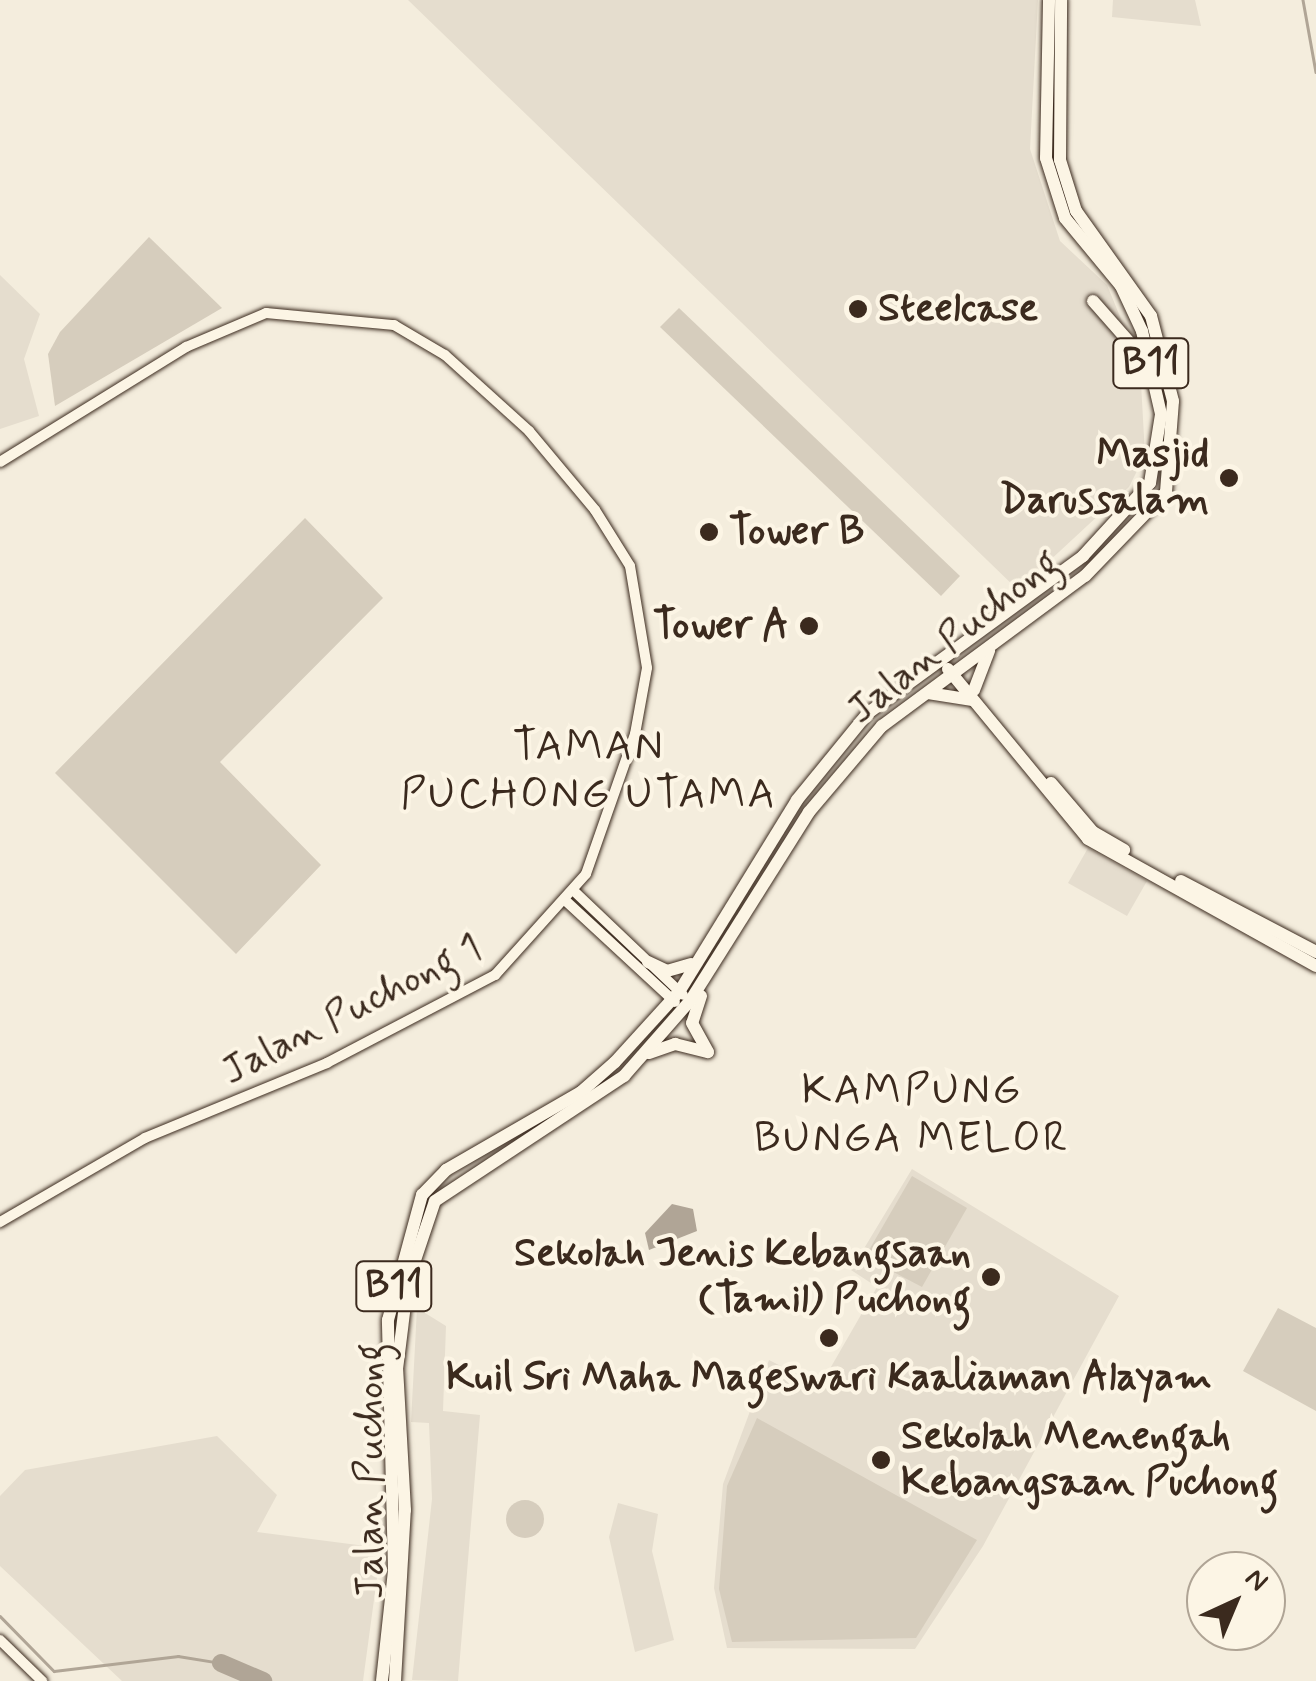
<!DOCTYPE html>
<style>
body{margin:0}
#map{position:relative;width:1316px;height:1681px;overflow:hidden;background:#f4eddd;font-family:Mynerve,sans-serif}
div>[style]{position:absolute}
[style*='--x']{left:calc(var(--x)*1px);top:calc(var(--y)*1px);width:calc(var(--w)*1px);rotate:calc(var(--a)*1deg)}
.built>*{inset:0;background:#e5ddce}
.green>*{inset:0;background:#d6cdbd}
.round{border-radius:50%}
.water>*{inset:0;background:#b0a596}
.stream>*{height:2.5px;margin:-1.25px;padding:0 1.25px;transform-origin:1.25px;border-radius:1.25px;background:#b0a596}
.river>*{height:18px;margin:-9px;padding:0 9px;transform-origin:9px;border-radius:9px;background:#b0a596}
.roads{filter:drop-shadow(0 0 2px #3b2a1e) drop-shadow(0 0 2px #3b2a1e)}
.minor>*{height:10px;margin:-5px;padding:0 5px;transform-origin:5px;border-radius:5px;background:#fcf5e5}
.major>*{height:12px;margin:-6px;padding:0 6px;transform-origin:6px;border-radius:6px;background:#fcf5e5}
.dots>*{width:28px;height:28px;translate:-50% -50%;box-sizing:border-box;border:5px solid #fcf5e5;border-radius:50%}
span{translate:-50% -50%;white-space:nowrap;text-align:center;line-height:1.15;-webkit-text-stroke:8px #fcf5e5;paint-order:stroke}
.shield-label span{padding:2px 8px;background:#fcf5e5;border:2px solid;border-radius:8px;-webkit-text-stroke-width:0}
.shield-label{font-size:38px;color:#3b2a1e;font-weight:700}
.poi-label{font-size:40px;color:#3b2a1e;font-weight:700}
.left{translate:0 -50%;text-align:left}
.right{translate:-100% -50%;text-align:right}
.street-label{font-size:40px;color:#3b2a1e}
.neighbourhood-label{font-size:42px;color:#3b2a1e;letter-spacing:2.5px}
.north{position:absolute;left:1186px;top:1551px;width:100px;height:100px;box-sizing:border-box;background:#fcf5e5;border:2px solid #afa495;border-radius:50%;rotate:44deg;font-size:28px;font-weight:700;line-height:40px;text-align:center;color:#3b2a1e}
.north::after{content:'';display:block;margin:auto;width:35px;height:45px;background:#3b2a1e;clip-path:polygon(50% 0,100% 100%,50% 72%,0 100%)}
</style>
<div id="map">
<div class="built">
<div style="clip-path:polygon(408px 0,1038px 0,1030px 149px,1060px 241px,1107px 285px,1140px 365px,1145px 455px,1129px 487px,1018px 590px)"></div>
<div style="clip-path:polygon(1113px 0,1195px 0,1201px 26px,1112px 17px)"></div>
<div style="clip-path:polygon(0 275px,40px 314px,24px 359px,39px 416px,0 429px)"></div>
<div style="clip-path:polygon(1088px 848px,1147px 881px,1127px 916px,1068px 883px)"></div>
<div style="clip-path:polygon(912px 1169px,1119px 1296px,983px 1546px,915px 1649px,727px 1648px,714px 1588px,723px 1484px,769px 1360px,820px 1386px,877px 1287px,851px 1270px)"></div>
<div style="clip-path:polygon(417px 1308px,446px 1326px,443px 1411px,480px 1415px,458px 1681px,412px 1680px,432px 1499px,429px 1423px,411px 1422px)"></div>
<div style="clip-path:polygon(217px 1436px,277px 1495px,257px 1532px,381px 1548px,363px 1681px,122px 1681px,0 1566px,0 1496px,25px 1470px)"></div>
<div style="clip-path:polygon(618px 1503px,658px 1514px,652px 1551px,674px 1640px,635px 1652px,609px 1537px)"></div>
</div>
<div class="green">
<div style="clip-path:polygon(149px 237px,222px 308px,55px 406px,48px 354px,60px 332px)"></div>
<div style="clip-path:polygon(679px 308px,960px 576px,941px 596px,660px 327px)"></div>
<div style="clip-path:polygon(305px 518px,383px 598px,220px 762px,321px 865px,236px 954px,55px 773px)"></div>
<div style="clip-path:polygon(912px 1176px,967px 1208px,922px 1287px,865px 1257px)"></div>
<div style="clip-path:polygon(1278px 1308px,1316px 1328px,1316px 1411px,1243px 1371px)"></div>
<div style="clip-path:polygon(757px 1418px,977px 1540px,916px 1638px,732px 1642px,719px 1589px,727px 1486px)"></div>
<div class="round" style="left:506px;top:1500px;width:38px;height:38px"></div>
</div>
<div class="water">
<div style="clip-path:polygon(672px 1204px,693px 1209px,697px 1231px,649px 1250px,645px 1233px)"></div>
</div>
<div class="stream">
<div style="--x:1303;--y:0;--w:73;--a:79.8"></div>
<div style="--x:0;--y:1616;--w:77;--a:45.5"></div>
<div style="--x:54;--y:1671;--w:125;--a:-6.9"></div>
<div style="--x:178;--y:1656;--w:44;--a:9.2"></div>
</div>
<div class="river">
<div style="--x:221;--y:1663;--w:46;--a:23.2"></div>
</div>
<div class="roads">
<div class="minor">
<div style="--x:0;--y:462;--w:219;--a:-31.7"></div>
<div style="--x:186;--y:347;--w:87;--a:-23"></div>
<div style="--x:266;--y:313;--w:129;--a:5.4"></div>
<div style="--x:394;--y:325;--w:59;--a:30.5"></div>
<div style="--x:445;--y:355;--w:113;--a:42.1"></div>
<div style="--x:529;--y:431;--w:103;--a:50.1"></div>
<div style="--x:595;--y:510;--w:66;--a:58"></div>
<div style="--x:630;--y:566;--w:103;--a:80.5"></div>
<div style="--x:647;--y:668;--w:67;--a:100.3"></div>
<div style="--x:635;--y:734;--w:148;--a:109.3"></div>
<div style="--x:586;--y:874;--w:136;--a:132"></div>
<div style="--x:495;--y:975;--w:190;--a:152.4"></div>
<div style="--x:327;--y:1063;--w:197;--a:157.6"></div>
<div style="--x:145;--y:1138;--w:168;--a:149.9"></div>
<div style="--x:575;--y:892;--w:149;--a:43.6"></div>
<div style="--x:567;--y:902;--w:147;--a:42.8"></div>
<div style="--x:0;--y:1640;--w:59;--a:44.3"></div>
</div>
<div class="major">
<div style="--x:1093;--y:301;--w:79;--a:48.6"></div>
<div style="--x:948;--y:669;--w:220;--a:50.5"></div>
<div style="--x:1088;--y:839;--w:261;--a:29.1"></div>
<div style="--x:974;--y:690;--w:42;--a:-69"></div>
<div style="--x:928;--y:693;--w:45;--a:9"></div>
<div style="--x:1051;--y:783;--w:65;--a:49.4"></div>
<div style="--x:1093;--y:832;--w:36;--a:30"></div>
<div style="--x:1181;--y:881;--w:153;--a:27.7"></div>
<div style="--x:648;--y:962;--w:21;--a:25"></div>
<div style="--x:667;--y:971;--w:25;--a:-16"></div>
<div style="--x:701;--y:996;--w:28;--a:108"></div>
<div style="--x:692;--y:1023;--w:33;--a:61"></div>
<div style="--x:649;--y:1053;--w:28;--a:-19"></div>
<div style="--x:675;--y:1044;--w:34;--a:14"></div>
<div style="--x:382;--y:1681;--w:112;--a:-83.8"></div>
<div style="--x:394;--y:1570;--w:250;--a:-91.4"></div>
<div style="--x:388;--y:1320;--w:130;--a:-74.8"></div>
<div style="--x:422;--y:1195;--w:35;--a:-46"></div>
<div style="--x:446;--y:1170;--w:156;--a:-30"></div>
<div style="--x:581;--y:1092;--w:45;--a:-41.4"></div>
<div style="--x:615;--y:1062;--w:95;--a:-47.6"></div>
<div style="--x:679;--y:992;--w:225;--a:-58.4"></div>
<div style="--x:797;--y:800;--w:112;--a:-50.8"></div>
<div style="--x:868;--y:713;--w:266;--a:-36.1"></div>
<div style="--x:1083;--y:556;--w:99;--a:-47.5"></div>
<div style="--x:1150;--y:483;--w:70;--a:-80.9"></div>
<div style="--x:1161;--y:414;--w:85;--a:-102.9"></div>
<div style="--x:1142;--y:331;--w:50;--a:-115"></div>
<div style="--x:1121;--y:286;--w:88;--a:-129.5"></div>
<div style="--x:1065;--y:218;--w:63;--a:-107.6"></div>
<div style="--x:1046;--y:158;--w:158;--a:-88.9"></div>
<div style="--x:395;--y:1681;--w:171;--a:-86.7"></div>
<div style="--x:405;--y:1510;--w:141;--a:-93.2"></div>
<div style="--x:397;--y:1369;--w:89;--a:-82.9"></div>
<div style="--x:408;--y:1281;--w:84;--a:-71.4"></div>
<div style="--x:435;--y:1201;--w:227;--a:-33.5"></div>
<div style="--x:624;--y:1076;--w:100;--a:-48.7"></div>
<div style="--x:690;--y:1001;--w:223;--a:-57.8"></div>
<div style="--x:809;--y:812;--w:113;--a:-49.7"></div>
<div style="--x:882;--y:726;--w:252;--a:-36.5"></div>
<div style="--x:1085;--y:576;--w:117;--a:-46"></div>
<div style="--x:1166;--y:492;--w:91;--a:-85.6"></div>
<div style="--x:1173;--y:401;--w:88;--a:-104.5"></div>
<div style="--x:1151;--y:316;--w:129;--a:-125.5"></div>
<div style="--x:1076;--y:211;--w:53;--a:-107.4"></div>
<div style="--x:1060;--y:160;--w:160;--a:-89.6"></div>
</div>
</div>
<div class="dots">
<div style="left:858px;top:309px;background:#3b2a1e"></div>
<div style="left:1229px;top:478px;background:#3b2a1e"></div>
<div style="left:709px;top:532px;background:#3b2a1e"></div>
<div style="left:809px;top:626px;background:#3b2a1e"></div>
<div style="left:991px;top:1277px;background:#3b2a1e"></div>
<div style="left:829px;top:1338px;background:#3b2a1e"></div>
<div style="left:881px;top:1460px;background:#3b2a1e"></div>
</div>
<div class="shield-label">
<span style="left:1151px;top:363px">B11</span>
<span style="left:394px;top:1286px">B11</span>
</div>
<div class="poi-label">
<span class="left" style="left:878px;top:309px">Steelcase</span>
<span class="right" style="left:1209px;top:478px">Masjid<br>Darussalam</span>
<span class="left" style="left:729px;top:532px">Tower B</span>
<span class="right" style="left:789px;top:626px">Tower A</span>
<span class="right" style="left:971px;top:1277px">Sekolah Jenis Kebangsaan<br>(Tamil) Puchong</span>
<span style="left:829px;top:1378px">Kuil Sri Maha Mageswari Kaaliaman Alayam</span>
<span class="left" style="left:901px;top:1460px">Sekolah Menengah<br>Kebangsaan Puchong</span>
</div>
<div class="street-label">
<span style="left:954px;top:637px;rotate:-38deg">Jalan Puchong</span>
<span style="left:352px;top:1010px;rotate:-27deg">Jalan Puchong 1</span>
<span style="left:371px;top:1471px;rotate:-90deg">Jalan Puchong</span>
</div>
<div class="neighbourhood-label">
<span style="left:589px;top:772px">TAMAN<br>PUCHONG UTAMA</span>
<span style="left:912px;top:1116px">KAMPUNG<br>BUNGA MELOR</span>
</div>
<div class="north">N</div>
</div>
